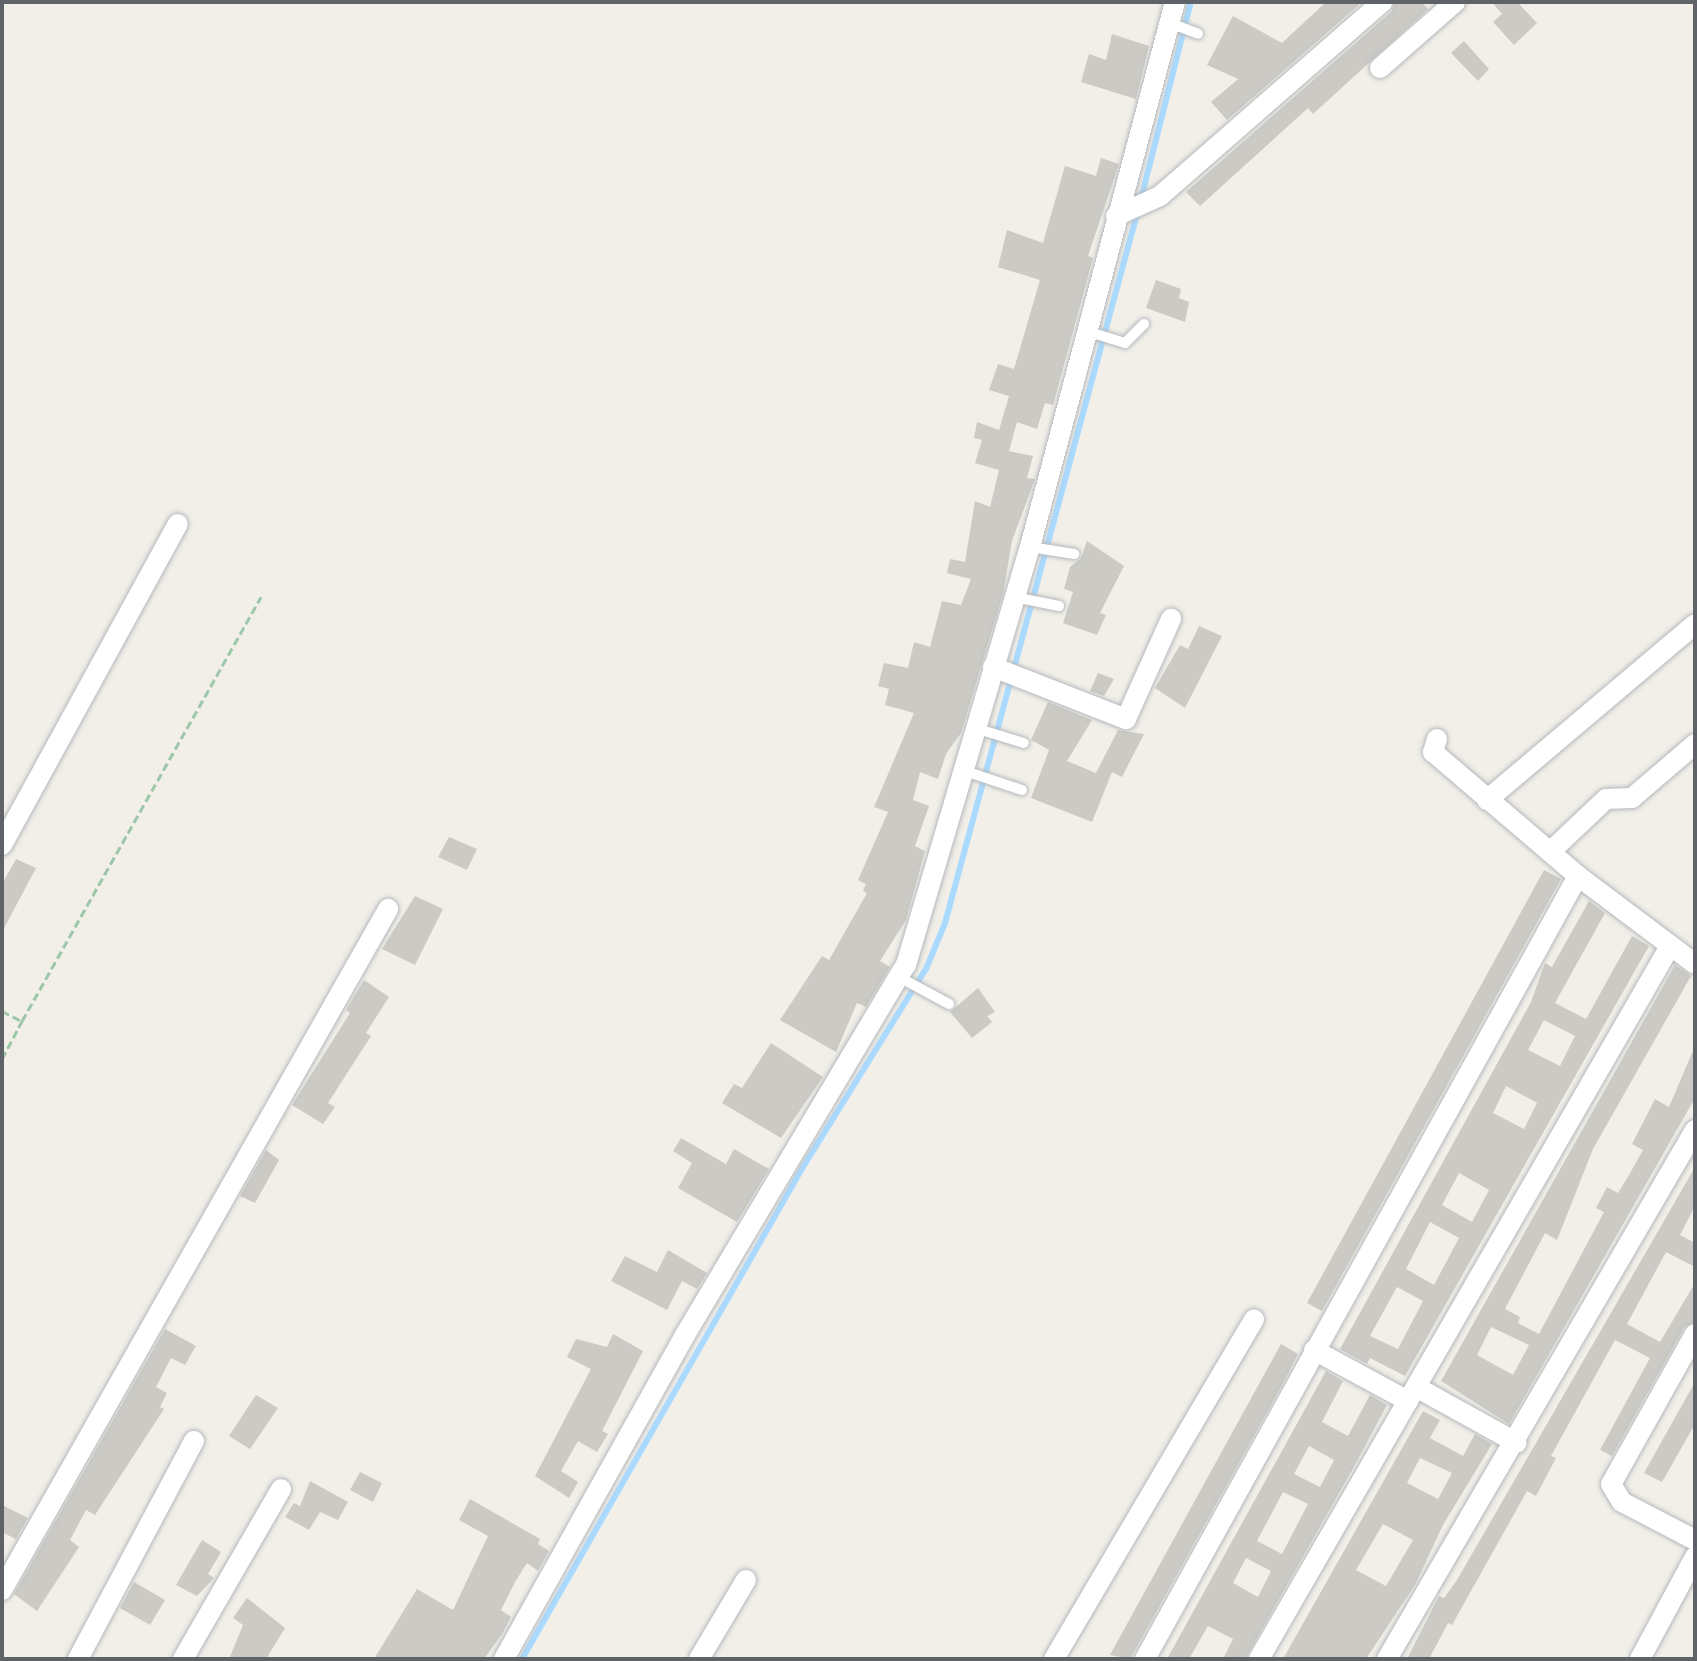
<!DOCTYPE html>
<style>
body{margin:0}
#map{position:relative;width:1697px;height:1661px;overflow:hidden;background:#f1efe8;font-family:Cabin,sans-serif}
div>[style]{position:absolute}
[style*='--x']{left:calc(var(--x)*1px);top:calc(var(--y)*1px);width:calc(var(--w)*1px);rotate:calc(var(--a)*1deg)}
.stream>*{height:6px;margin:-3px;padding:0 3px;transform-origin:3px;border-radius:3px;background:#aadaff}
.building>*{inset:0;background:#cccac5}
.path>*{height:3px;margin-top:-1.5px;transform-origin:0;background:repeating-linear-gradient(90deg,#9cc7a9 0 8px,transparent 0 12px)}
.roads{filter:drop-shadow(0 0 2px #b5b8bc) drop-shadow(0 0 2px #b5b8bc)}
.lane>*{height:10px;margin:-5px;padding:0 5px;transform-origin:5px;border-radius:5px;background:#fff}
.street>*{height:20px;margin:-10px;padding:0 10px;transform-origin:10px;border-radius:10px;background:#fff}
span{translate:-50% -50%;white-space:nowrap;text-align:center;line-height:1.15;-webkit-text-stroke:6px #fff;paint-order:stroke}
.frame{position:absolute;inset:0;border:4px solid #5f6368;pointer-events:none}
</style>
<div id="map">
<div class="stream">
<div style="--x:1141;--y:199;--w:203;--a:-75.8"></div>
<div style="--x:522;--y:1659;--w:567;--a:-60.27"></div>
<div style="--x:803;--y:1167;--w:233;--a:-58.2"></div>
<div style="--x:926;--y:969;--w:50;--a:-67.6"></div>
<div style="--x:945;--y:923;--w:739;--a:-74.85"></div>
</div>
<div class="building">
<div style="clip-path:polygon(1326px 2px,1362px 2px,1227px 120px,1211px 102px,1238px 79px,1207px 65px,1233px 16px,1282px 43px)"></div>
<div style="clip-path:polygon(1395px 2px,1422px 2px,1428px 9px,1313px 114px,1308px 108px,1200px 206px,1186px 192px,1391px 12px)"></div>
<div style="clip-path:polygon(1492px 2px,1517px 2px,1537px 23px,1514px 45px,1493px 22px,1502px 14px)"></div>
<div style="clip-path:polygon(1112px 34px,1149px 46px,1136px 99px,1081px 82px,1089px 54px,1106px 60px)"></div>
<div style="clip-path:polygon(1464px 41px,1489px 69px,1478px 81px,1451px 53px)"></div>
<div style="clip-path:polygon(1101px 158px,1119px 164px,1088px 256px,1093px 258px,1053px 405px,1045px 403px,1037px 429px,1017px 422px,1009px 451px,1033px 456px,1027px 478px,1035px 479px,1012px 541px,1003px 594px,961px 733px,946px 754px,938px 779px,920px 772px,913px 800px,929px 806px,915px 846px,925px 851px,906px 920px,880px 961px,890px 967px,866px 1007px,857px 1003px,836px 1052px,780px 1020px,822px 956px,829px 960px,867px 893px,863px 891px,866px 884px,858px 880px,888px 812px,874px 807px,914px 713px,885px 705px,889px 689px,878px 686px,884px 663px,908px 668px,914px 642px,930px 647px,942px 601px,961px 605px,971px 579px,947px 573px,950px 559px,965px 562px,975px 501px,990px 507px,999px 470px,975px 463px,982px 440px,974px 438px,977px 422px,999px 430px,1009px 396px,989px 390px,998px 364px,1014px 369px,1040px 280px,998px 267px,1007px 230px,1043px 243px,1065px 166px,1096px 176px)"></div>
<div style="clip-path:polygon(1156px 280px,1181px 289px,1179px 298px,1189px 302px,1185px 322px,1146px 308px)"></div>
<div style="clip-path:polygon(1087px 541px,1124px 566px,1100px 613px,1106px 615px,1097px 635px,1063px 623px,1073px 592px,1064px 589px,1070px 567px,1081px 558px)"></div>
<div style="clip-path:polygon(1199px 626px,1222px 636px,1185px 708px,1155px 688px,1180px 645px,1188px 649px)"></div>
<div style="clip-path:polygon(1098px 673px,1114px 679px,1104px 696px,1090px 691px)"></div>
<div style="clip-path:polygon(1048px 702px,1092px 720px,1067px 761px,1096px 773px,1118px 730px,1144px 734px,1122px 777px,1112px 772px,1092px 822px,1031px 798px,1049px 750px,1031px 740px)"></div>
<div style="clip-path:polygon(449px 837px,477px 849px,467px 870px,438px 857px)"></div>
<div style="clip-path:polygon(16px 859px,36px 868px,2px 932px,2px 884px)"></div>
<div style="clip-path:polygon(1544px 870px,1561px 879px,1556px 888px,1322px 1311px,1307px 1303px)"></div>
<div style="clip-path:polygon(415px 896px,443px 909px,415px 965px,382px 949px)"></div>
<div style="clip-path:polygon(evenodd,1589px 901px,1605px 913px,1555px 1003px,1586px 1019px,1632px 936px,1649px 946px,1405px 1376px,1370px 1358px,1367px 1364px,1340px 1349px,1531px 1002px,1545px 963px,1552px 967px,1589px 901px,1544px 1020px,1575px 1036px,1560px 1066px,1528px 1050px,1544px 1020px,1589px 901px,1506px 1086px,1537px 1103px,1524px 1129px,1493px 1113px,1506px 1086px,1589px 901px,1459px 1173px,1489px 1190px,1472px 1222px,1442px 1205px,1459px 1173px,1589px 901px,1430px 1222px,1459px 1238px,1434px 1285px,1406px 1269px,1430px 1222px,1589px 901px,1397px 1287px,1423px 1301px,1398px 1349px,1370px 1336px,1397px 1287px)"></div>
<div style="clip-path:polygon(evenodd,1675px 965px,1691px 976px,1593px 1149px,1557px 1240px,1545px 1233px,1505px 1309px,1520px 1317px,1518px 1323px,1539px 1334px,1604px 1212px,1596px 1208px,1607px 1187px,1618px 1193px,1629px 1175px,1643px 1150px,1632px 1144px,1655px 1099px,1669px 1107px,1695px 1046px,1695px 1098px,1509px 1424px,1441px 1381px,1675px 965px,1491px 1327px,1529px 1345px,1513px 1375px,1477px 1355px,1491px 1327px)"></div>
<div style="clip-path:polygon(364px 980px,389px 997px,366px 1033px,371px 1036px,328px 1103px,335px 1107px,323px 1124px,292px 1105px,350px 1013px,346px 1010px)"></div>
<div style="clip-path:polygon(978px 988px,995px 1012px,987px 1016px,992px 1022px,972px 1038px,950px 1012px)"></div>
<div style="clip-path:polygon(771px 1043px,823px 1077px,781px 1138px,722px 1103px,734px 1084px,742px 1088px)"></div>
<div style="clip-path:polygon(681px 1138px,726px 1164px,734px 1149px,769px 1169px,737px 1222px,678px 1188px,692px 1163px,673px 1151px)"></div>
<div style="clip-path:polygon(266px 1150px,279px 1160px,255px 1203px,240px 1196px)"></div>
<div style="clip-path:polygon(1695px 1167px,1695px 1206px,1680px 1235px,1695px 1243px,1695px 1267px,1666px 1252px,1627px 1324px,1660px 1342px,1695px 1283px,1695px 1321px,1684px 1328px,1612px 1456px,1600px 1450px,1650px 1358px,1615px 1340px,1551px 1456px,1556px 1458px,1536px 1496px,1527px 1491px,1452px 1625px,1448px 1623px,1429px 1659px,1407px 1659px,1439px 1596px,1444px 1598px,1457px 1580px)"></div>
<div style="clip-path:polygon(668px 1250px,707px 1273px,697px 1289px,682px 1281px,667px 1310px,611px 1281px,625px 1256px,657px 1272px)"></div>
<div style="clip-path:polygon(165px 1329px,196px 1346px,185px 1365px,171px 1358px,156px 1387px,167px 1393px,160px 1407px,164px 1409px,95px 1515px,86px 1510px,70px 1540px,79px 1547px,37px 1611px,14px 1594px)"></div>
<div style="clip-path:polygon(613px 1334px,643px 1351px,602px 1431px,608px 1434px,597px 1452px,578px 1441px,561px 1471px,578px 1482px,569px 1498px,535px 1476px,591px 1369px,567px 1357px,576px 1339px,607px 1347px)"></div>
<div style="clip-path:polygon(1281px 1344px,1298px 1354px,1281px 1387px,1130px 1659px,1110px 1655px)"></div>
<div style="clip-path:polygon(evenodd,1326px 1371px,1343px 1381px,1322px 1422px,1348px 1436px,1370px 1395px,1387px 1405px,1356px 1463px,1245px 1659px,1223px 1659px,1233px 1639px,1208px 1626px,1189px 1659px,1167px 1659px,1326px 1371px,1309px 1446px,1334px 1460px,1320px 1487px,1294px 1474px,1309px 1446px,1326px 1371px,1283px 1492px,1308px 1504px,1282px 1554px,1257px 1541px,1283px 1492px,1326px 1371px,1246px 1558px,1271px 1571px,1258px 1597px,1233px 1583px,1246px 1558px)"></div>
<div style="clip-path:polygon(1695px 1382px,1695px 1424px,1662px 1482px,1644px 1473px)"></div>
<div style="clip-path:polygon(256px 1395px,278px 1408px,250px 1449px,229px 1436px)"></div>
<div style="clip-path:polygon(evenodd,1423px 1411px,1440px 1420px,1430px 1438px,1463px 1456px,1475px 1434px,1492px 1444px,1443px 1525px,1416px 1583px,1366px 1659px,1283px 1659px,1423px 1411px,1420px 1458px,1452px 1473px,1438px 1499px,1407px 1483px,1420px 1458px,1423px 1411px,1383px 1524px,1413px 1540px,1386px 1586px,1356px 1570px,1383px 1524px)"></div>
<div style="clip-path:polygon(360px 1472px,382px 1483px,373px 1502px,350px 1490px)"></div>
<div style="clip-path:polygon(310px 1481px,348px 1502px,338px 1520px,320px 1512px,309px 1530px,285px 1517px,294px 1503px,300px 1506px)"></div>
<div style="clip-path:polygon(470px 1499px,540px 1539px,538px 1544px,549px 1551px,538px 1571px,527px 1563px,515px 1582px,501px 1610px,511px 1617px,502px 1634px,484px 1659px,374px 1659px,417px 1589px,453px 1610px,488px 1536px,459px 1520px)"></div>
<div style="clip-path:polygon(2px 1505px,28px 1518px,16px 1539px,2px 1532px)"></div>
<div style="clip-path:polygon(202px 1540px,221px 1552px,208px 1574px,214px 1578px,197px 1596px,176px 1585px)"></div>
<div style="clip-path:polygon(134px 1582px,165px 1600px,150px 1625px,120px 1608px)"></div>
<div style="clip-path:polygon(247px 1598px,285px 1628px,266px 1659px,229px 1659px,243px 1625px,233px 1618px)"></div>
</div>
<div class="path">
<div style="--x:2;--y:1011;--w:22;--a:27"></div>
<div style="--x:22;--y:1021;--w:487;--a:-60.6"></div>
<div style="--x:2;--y:1059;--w:43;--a:-62.2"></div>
</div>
<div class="roads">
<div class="lane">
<div style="--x:1170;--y:23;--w:30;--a:21"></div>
<div style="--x:1086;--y:331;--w:41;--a:17.1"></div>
<div style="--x:1125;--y:343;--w:27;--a:-45"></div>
<div style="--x:1030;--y:547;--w:45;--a:9"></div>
<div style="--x:1014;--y:597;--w:46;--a:11.3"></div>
<div style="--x:975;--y:728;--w:51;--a:17"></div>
<div style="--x:965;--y:771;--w:60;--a:18.4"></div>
<div style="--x:899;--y:977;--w:57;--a:28.4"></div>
</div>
<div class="street">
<div style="--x:1380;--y:68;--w:100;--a:-41.3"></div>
<div style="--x:1116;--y:216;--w:48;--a:-24.4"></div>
<div style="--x:1160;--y:196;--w:295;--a:-41.1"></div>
<div style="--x:993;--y:667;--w:143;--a:21.4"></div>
<div style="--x:1126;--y:719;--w:110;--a:-65.8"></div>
<div style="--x:1437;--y:739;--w:14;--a:107"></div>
<div style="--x:1433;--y:752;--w:191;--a:40.5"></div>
<div style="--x:1487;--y:800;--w:272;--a:-40.2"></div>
<div style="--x:2;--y:845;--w:366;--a:-61.3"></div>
<div style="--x:1550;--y:852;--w:77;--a:-43.4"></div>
<div style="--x:1606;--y:799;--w:26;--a:-2"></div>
<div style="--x:1632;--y:798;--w:83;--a:-40.6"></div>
<div style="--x:1695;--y:1334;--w:172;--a:119.2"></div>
<div style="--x:1611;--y:1484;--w:21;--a:59"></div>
<div style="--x:1622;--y:1502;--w:82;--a:27.5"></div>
<div style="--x:1314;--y:1350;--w:107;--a:28.5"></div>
<div style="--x:1416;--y:1387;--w:115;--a:29"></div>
<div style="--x:2;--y:1590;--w:783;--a:-60.45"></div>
<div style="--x:78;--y:1659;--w:247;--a:-62"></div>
<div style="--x:183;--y:1659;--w:196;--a:-60"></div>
<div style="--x:504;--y:1659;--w:371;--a:-60.8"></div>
<div style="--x:685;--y:1335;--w:431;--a:-59.2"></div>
<div style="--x:906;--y:965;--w:436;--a:-73.5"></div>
<div style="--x:1030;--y:547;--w:564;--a:-75.1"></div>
<div style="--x:699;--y:1659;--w:92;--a:-59.3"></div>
<div style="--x:1054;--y:1659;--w:394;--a:-59.5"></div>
<div style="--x:1145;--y:1659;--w:895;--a:-61.06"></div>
<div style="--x:1578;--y:876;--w:146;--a:36.9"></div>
<div style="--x:1259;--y:1659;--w:821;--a:-60.03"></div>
<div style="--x:1387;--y:1659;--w:612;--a:-59.79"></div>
<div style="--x:1640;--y:1659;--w:116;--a:-61.7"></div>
</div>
</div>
<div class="frame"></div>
</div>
